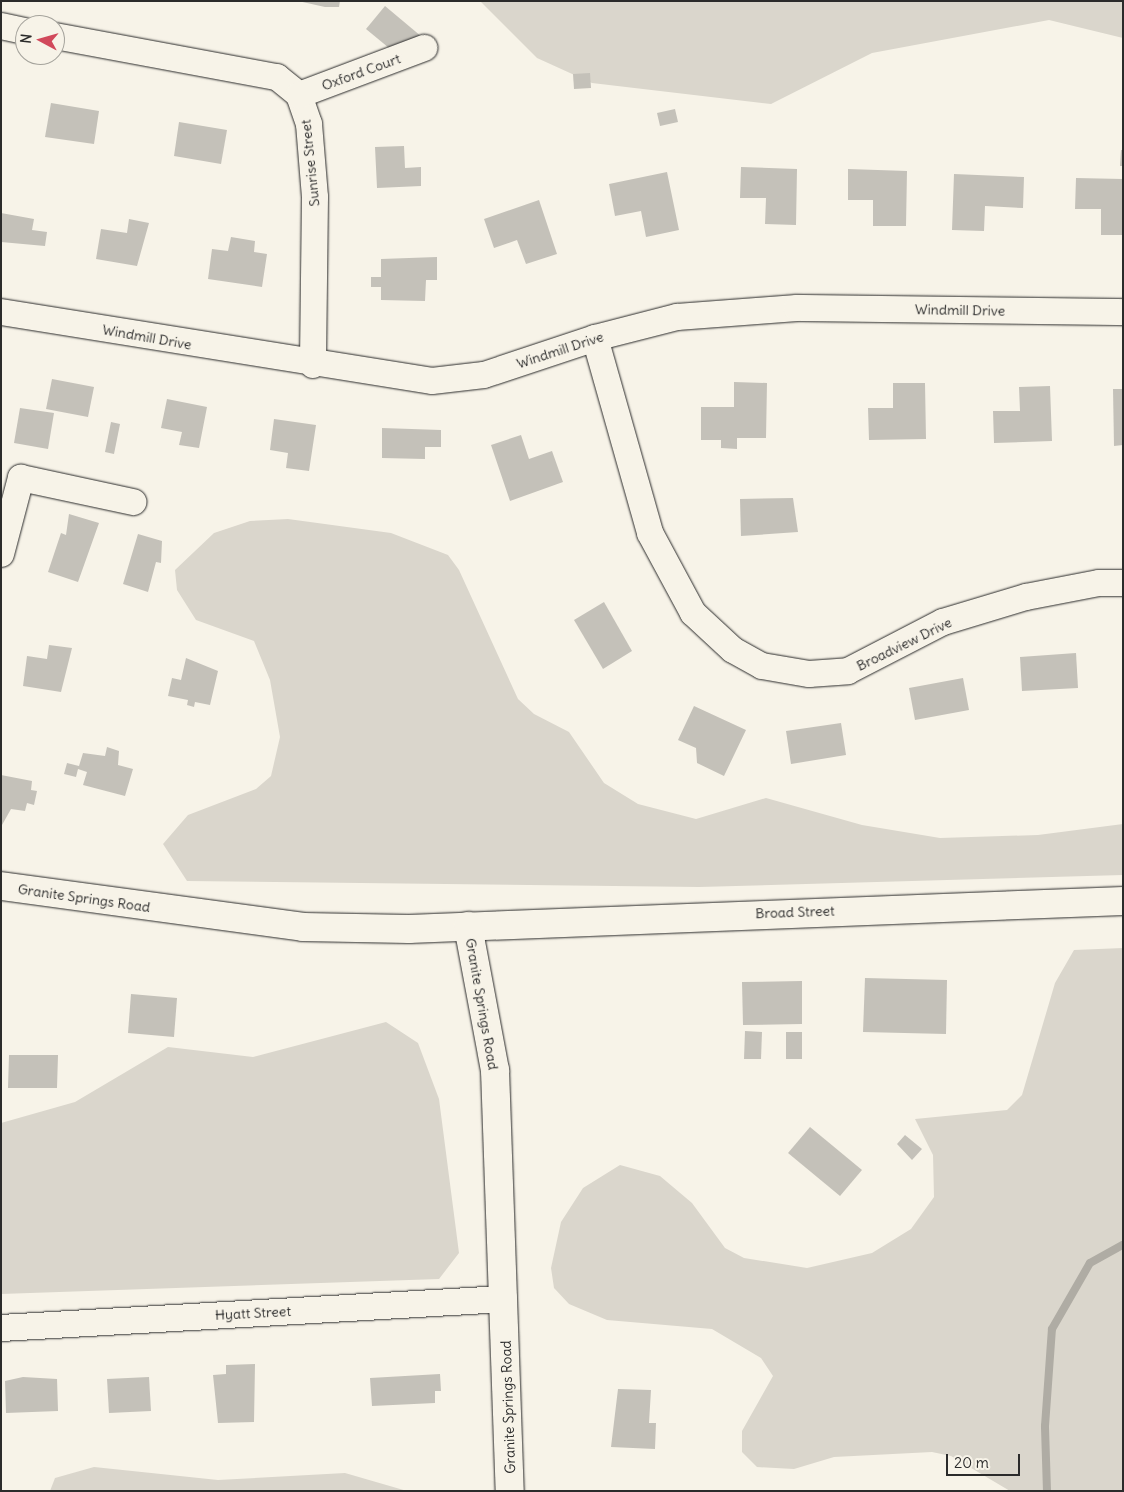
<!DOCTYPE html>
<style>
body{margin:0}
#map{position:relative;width:1124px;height:1492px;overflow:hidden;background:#f7f3e8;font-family:Delius,sans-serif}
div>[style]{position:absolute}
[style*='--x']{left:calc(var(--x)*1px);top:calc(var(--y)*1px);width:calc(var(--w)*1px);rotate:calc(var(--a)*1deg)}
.green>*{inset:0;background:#dad6cc}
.stream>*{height:8px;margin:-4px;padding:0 4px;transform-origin:4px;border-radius:4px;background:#afaca4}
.building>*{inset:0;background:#c4c1b9}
.roads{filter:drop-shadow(0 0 1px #2b2b2b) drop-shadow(0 0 1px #2b2b2b)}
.minor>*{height:26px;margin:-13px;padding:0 13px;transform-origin:13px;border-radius:13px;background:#f7f3e8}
.tertiary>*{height:28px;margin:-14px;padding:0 14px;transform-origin:14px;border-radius:14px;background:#f7f3e8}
span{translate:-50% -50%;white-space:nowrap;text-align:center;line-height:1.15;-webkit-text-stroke:4px #f7f3e8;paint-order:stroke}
.street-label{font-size:14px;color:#2b2b2b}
.frame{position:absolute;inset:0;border:2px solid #2b2b2b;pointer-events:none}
.north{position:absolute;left:15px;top:15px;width:50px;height:50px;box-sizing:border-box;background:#f7f3e8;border:1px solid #a5a39c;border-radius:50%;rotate:276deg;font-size:14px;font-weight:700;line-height:20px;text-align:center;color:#2b2b2b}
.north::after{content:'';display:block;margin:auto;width:18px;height:22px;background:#d1495b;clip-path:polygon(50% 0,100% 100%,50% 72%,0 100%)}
.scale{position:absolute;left:946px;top:1454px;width:74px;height:22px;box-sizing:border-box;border:2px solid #2b2b2b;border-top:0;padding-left:6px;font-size:15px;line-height:18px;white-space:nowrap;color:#2b2b2b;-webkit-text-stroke:4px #f7f3e8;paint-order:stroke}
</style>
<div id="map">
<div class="green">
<div style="clip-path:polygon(480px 1px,1123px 1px,1123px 38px,1049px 20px,872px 53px,771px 104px,592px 83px,537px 58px)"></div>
<div style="clip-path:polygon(288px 519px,391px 533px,448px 555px,459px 570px,518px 699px,534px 714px,569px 732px,604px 783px,638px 804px,696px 819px,766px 798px,862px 825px,940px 838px,1038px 835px,1123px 824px,1123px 875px,699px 887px,187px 881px,163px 844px,188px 815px,256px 789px,271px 776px,280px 737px,270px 680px,254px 641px,196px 620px,177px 590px,175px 570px,214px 533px,250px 521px)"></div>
<div style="clip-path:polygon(1123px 948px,1123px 1491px,1010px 1491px,951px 1456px,932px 1452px,834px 1457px,794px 1469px,757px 1467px,742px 1452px,742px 1431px,773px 1376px,761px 1358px,712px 1329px,607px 1320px,569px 1304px,554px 1288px,551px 1268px,561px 1222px,583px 1188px,620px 1165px,660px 1176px,692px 1203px,725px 1248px,744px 1258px,807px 1268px,872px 1253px,911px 1229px,934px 1197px,933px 1155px,915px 1119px,1007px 1110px,1022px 1095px,1055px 983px,1074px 950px)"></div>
<div style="clip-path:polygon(386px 1022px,418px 1043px,439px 1099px,459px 1253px,439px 1279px,1px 1294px,1px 1123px,75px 1102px,168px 1047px,253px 1057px)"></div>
<div style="clip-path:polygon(94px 1467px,218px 1480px,345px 1473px,407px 1491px,50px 1491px,55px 1478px)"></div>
</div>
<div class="stream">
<div style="--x:1047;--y:1491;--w:65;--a:-91.8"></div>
<div style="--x:1045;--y:1426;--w:97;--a:-85.9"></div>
<div style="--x:1052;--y:1329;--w:76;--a:-60.1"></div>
<div style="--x:1090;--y:1263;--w:38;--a:-29"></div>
</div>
<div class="building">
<div style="clip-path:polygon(298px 1px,340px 1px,339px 7px,325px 7px)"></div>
<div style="clip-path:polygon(385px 6px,428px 42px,412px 67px,366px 29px)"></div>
<div style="clip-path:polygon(590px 73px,591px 88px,574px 89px,573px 74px)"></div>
<div style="clip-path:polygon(51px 103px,99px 111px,94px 144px,45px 137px)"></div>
<div style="clip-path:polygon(675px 109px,678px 122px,660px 126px,657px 113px)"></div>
<div style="clip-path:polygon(179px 122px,227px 130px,221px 164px,174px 156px)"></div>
<div style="clip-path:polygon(404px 146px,405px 168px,421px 167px,421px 186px,377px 188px,375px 147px)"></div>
<div style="clip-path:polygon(1121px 150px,1123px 150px,1123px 166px,1120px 166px)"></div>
<div style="clip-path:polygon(741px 167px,797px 169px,796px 225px,765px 224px,766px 198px,740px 198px)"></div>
<div style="clip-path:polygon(848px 169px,907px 171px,906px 226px,873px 226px,873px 200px,848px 200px)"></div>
<div style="clip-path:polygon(667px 172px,679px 230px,646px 237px,641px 211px,615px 216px,609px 184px)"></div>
<div style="clip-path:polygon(954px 174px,1024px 177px,1023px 208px,985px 206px,984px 231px,952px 230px)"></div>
<div style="clip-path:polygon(1076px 178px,1123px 179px,1123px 235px,1101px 235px,1101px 209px,1075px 209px)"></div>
<div style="clip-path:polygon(539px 200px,557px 254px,526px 264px,517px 240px,494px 248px,484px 219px)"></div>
<div style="clip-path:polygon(1px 213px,34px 219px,32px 230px,47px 232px,45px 246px,1px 242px)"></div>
<div style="clip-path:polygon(129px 219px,149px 223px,137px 266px,96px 259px,101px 229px,127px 233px)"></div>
<div style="clip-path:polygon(231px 237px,255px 241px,254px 252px,267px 254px,262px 287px,208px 279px,212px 249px,228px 251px)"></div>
<div style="clip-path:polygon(437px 257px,437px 280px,426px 280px,425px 301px,381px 300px,381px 287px,371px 287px,371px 277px,381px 277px,381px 259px)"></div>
<div style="clip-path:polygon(52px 379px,94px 387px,88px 417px,46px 409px)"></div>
<div style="clip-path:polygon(734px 382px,767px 383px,766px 438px,737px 438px,737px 449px,721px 448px,721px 440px,701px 440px,701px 407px,734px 407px)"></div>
<div style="clip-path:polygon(893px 383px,925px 383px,926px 439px,869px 440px,868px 408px,893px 408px)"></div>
<div style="clip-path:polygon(1050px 386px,1052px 441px,994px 443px,993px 411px,1020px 411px,1019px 387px)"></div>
<div style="clip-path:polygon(1113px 389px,1123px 389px,1123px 445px,1114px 446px)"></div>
<div style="clip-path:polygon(167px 399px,207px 407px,199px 448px,179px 445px,182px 432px,161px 428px)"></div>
<div style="clip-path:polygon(20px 408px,54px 413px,48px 449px,14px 443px)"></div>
<div style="clip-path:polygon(274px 419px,316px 425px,309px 471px,286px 468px,288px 453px,270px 450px)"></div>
<div style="clip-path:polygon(111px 422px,120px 424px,114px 454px,105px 452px)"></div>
<div style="clip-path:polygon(382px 428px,441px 430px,441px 447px,425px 447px,425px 459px,382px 458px)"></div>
<div style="clip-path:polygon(521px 435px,529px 459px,552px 451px,563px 482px,510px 501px,491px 445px)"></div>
<div style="clip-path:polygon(793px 498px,798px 532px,741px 536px,740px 499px)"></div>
<div style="clip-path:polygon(69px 514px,99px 523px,78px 582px,48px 572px,61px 533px,66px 535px)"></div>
<div style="clip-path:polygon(138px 534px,162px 541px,161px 563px,156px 562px,148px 592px,123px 584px)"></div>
<div style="clip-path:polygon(604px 602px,632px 651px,603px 669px,574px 620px)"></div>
<div style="clip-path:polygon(49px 645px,72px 648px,61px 692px,23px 686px,27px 656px,47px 659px)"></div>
<div style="clip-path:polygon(1076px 653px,1078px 688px,1022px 691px,1020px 657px)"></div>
<div style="clip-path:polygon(186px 658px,218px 671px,210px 705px,195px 702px,194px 707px,187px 705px,188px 700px,168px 696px,172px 678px,181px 680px)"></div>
<div style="clip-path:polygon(963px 678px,969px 710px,915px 720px,909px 688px)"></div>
<div style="clip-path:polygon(694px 706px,746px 730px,724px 776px,697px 763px,696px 748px,678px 740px)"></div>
<div style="clip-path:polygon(841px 723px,846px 755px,791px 764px,786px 731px)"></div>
<div style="clip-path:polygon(107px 747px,119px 751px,118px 765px,133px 769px,125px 796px,83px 785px,87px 772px,78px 769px,76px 777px,64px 774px,67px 763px,79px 766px,83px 753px,105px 756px)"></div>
<div style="clip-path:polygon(1px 775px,32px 781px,31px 790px,37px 791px,34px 805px,27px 803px,25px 811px,11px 809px,2px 825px)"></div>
<div style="clip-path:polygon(865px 978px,947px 980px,946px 1034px,863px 1032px)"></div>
<div style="clip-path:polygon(802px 981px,802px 1024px,743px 1025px,742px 982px)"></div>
<div style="clip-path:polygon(131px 994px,177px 998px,174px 1037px,128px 1033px)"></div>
<div style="clip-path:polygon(745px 1031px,762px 1032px,761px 1059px,744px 1059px)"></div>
<div style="clip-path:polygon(786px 1032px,802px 1032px,802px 1059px,786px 1059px)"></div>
<div style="clip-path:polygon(9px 1055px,58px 1055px,57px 1088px,8px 1088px)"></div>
<div style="clip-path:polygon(810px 1127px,862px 1170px,840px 1196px,788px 1153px)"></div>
<div style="clip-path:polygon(905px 1135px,922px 1149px,912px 1160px,897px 1144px)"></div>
<div style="clip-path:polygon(255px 1364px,254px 1422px,218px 1423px,213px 1375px,226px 1374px,226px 1365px)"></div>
<div style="clip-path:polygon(440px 1374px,441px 1391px,435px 1391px,435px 1403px,372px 1406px,370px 1378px)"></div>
<div style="clip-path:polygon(23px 1377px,57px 1379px,58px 1411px,6px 1413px,5px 1381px)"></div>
<div style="clip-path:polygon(149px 1377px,151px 1411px,109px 1413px,107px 1379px)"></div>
<div style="clip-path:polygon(618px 1389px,651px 1390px,649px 1423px,656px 1423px,655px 1449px,611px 1447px)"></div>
</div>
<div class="roads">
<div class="minor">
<div style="--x:1;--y:26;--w:25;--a:12"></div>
<div style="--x:55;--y:36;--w:226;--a:10.5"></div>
<div style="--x:277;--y:77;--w:28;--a:39"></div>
<div style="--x:299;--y:95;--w:31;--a:71"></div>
<div style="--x:309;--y:124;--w:73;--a:85.3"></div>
<div style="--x:315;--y:197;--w:168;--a:90.7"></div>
<div style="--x:299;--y:95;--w:134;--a:-20.6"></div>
<div style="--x:1;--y:312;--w:436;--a:9.1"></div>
<div style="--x:432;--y:381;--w:52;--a:-6.6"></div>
<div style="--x:484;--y:375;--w:117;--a:-18.4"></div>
<div style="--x:595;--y:338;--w:85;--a:-14.4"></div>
<div style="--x:677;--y:317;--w:120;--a:-4.3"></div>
<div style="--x:797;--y:308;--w:326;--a:0.7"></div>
<div style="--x:595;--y:338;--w:203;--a:74.2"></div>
<div style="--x:650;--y:533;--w:91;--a:61.7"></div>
<div style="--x:693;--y:613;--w:54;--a:42.8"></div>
<div style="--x:733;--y:650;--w:33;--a:29"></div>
<div style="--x:762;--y:666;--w:48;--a:9.7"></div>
<div style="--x:809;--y:674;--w:39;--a:-4"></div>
<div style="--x:848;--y:671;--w:107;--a:-27.3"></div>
<div style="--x:943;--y:622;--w:87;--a:-16.8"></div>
<div style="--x:1026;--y:597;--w:74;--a:-10.9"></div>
<div style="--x:1099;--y:583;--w:24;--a:0"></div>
<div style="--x:1;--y:554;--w:79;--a:-75.3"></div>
<div style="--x:21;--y:478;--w:115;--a:12.1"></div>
<div style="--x:1;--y:1328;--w:504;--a:-3.3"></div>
</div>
<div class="tertiary">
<div style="--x:1;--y:886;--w:305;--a:7.7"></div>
<div style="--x:303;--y:927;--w:106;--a:1.1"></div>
<div style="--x:409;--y:929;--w:715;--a:-2.25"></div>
<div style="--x:468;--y:926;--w:147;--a:79.4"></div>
<div style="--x:495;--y:1070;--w:421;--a:88"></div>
</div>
</div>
<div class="street-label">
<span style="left:361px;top:72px;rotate:-20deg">Oxford Court</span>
<span style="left:310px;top:163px;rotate:-96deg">Sunrise Street</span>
<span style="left:960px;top:310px;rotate:1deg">Windmill Drive</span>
<span style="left:147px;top:337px;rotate:10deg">Windmill Drive</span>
<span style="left:560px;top:350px;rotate:-18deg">Windmill Drive</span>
<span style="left:904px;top:644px;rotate:-26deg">Broadview Drive</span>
<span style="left:84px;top:898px;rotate:8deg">Granite Springs Road</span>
<span style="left:795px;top:912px;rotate:-2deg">Broad Street</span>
<span style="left:482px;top:1004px;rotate:80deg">Granite Springs Road</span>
<span style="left:253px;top:1313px;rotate:-3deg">Hyatt Street</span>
<span style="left:508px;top:1407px;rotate:-92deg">Granite Springs Road</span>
</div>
<div class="frame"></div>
<div class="north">N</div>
<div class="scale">20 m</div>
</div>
